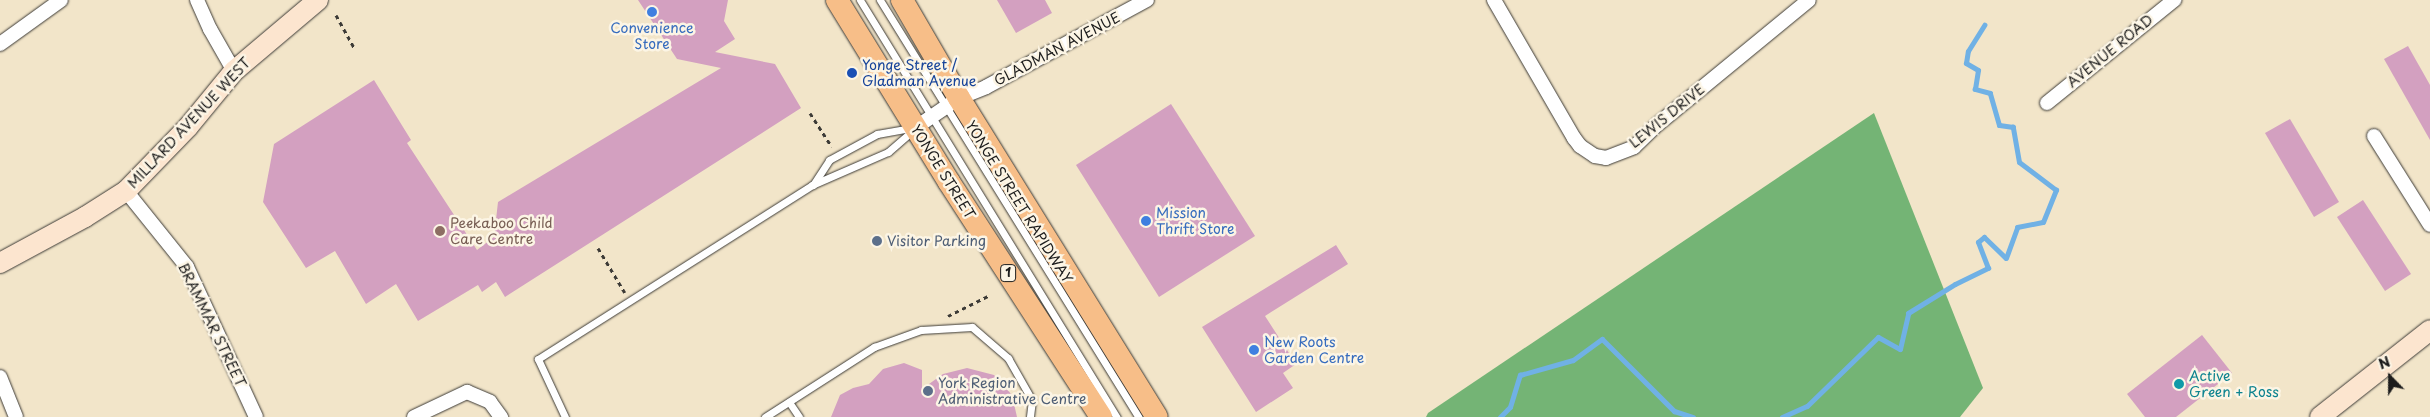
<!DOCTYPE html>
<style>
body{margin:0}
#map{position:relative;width:2430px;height:417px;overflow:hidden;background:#f2e5c9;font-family:"Playpen Sans",sans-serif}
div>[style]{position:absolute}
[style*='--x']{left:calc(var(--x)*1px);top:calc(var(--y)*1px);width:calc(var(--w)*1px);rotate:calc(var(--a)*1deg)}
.forest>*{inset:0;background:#74b475}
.stream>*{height:5px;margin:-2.5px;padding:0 2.5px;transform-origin:2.5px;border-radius:2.5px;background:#70b1e5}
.building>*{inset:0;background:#d3a0c0}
.path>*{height:3px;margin-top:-1.5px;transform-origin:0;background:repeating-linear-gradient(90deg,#3c3a36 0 4px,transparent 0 8px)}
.roads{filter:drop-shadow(0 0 1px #3c3a36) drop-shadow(0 0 1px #3c3a36)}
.lane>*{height:7px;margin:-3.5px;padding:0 3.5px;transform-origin:3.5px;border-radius:3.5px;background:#fff}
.street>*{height:14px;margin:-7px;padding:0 7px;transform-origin:7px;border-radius:7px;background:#fff}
.secondary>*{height:20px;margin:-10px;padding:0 10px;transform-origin:10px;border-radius:10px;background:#fce5cf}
.primary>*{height:22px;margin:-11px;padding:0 11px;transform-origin:11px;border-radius:11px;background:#f7be88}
.dots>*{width:14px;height:14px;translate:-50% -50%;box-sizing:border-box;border:2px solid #fcf5e5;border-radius:50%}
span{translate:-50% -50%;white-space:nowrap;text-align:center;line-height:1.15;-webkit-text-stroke:5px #fcf5e5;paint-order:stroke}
.shield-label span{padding:1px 4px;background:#fcf5e5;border:1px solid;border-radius:4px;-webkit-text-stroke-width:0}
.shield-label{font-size:12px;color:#1c1c1c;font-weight:700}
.shop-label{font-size:14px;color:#366cbe}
.left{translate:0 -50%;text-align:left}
.street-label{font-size:14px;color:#1c1c1c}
.transit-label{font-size:14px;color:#164399}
.education-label{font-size:14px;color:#785e54}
.service-label{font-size:14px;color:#4e5e75}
.culture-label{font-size:14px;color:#0d838f}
.north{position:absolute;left:2365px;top:352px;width:50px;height:50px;-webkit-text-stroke:4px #fcf5e5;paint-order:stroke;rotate:338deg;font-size:14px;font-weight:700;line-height:20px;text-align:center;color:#1c1c1c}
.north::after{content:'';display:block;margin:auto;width:18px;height:22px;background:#1c1c1c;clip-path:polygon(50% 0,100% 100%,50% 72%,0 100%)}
</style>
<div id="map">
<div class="forest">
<div style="clip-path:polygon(1874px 113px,1983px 388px,1960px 417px,1426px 417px,1428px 413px)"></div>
</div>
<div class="stream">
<div style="--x:1500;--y:417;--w:14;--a:-45"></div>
<div style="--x:1510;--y:407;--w:34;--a:-73"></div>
<div style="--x:1520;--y:375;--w:55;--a:-15.8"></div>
<div style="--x:1573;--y:360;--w:36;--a:-36"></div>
<div style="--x:1602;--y:339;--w:102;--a:45"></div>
<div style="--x:1674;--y:411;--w:20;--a:18"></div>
<div style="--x:1782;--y:417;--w:27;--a:-24"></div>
<div style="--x:1807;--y:406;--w:99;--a:-44.2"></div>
<div style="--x:1878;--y:337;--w:25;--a:29"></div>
<div style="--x:1900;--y:349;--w:37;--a:-77"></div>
<div style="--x:1908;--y:313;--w:55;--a:-31.7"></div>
<div style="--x:1955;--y:284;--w:37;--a:-26"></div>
<div style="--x:1988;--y:268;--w:28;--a:-111"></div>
<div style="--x:1978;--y:242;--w:8;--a:-40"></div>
<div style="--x:1984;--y:237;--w:30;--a:44"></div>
<div style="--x:2006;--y:258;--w:33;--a:-70"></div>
<div style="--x:2017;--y:227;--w:26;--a:-11"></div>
<div style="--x:2043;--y:222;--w:35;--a:-68"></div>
<div style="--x:2056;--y:190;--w:46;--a:-142.9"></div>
<div style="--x:2019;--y:162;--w:36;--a:-100"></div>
<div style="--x:2013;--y:127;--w:14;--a:-172"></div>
<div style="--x:1999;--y:125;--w:33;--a:-106"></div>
<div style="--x:1990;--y:93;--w:16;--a:-165"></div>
<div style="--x:1975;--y:89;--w:19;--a:-81"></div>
<div style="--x:1978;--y:70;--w:14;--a:-150"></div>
<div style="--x:1966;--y:63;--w:12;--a:-81"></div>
<div style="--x:1968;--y:51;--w:31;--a:-58"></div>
</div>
<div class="building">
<div style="clip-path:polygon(638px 0,728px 0,724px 21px,735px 39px,715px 52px,775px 64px,801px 108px,505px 297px,496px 282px,482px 292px,478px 285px,418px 321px,396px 284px,366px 304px,335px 251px,306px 268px,263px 202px,274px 144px,374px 80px,411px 140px,407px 143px,477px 250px,494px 237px,498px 202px,721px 68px,677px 59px)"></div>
<div style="clip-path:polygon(997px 0,1045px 0,1052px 13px,1016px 33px)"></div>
<div style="clip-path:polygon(2408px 46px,2430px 85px,2430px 140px,2384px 59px)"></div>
<div style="clip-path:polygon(1171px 104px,1255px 236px,1159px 297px,1076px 165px)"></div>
<div style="clip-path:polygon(2290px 119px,2339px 202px,2314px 217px,2265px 133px)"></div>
<div style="clip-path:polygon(2363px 200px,2411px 274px,2385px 291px,2337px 217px)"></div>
<div style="clip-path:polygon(1336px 245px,1348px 264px,1265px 316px,1296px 364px,1283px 373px,1293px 388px,1256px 412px,1202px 327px)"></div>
<div style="clip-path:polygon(2202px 335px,2232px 373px,2176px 417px,2145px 417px,2127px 394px)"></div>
<div style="clip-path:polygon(904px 363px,922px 370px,922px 389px,943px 374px,967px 368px,994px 375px,1012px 395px,1017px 417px,831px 417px,840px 395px,853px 388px,869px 384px,883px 369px)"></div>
</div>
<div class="path">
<div style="--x:336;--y:15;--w:38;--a:61"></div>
<div style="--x:810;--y:113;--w:40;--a:57.1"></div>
<div style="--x:598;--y:248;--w:52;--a:59"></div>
<div style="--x:948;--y:316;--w:45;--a:-26.6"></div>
</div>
<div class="roads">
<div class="lane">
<div style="--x:860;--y:0;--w:490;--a:58.4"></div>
<div style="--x:880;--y:0;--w:491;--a:58.2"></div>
<div style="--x:813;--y:185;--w:30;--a:-57"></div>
<div style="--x:829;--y:160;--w:55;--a:-28.4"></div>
<div style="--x:877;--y:134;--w:35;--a:-10"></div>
<div style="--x:789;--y:402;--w:18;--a:56"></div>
<div style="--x:565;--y:417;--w:64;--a:-115"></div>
<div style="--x:538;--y:359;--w:325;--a:-32.4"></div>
<div style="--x:812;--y:185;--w:83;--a:-23.5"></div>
<div style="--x:888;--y:152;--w:33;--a:-41"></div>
<div style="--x:765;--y:417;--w:130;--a:-32.7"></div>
<div style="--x:874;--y:347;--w:50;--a:-19.9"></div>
<div style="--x:921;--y:330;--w:51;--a:-3.4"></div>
<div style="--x:972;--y:327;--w:48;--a:40.7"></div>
<div style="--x:1008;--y:358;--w:48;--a:60.3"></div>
<div style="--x:1032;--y:400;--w:17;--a:97"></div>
</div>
<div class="street">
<div style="--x:197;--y:0;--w:32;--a:66"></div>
<div style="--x:210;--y:29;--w:48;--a:60.3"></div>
<div style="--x:1494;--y:0;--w:160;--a:59.9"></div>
<div style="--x:1574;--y:138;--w:10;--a:53"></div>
<div style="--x:1580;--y:146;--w:18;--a:34"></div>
<div style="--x:1595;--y:156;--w:11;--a:10"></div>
<div style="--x:1606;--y:158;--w:30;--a:-21"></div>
<div style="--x:1634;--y:147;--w:33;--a:-44"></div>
<div style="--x:1658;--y:124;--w:195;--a:-39.4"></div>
<div style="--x:0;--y:44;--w:75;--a:-35.8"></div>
<div style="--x:2047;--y:103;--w:164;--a:-39"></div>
<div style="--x:915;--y:128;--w:53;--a:-34.3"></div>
<div style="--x:959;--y:98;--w:29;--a:-22"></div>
<div style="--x:986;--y:87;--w:183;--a:-28.4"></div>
<div style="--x:2374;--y:136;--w:105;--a:57.8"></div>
<div style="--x:126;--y:191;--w:97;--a:51.2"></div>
<div style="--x:187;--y:267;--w:165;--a:65.3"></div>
<div style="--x:0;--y:377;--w:43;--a:68.2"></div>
<div style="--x:414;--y:417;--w:59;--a:-25.3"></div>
<div style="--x:467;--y:392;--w:25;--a:23"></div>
<div style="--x:490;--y:402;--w:19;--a:54"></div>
</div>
<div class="secondary">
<div style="--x:0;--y:263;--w:97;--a:-28.4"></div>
<div style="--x:85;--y:217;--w:49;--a:-32.4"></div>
<div style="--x:126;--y:191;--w:89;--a:-45.9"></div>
<div style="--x:188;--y:127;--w:72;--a:-50.6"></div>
<div style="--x:234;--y:71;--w:110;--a:-40.2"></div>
<div style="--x:2320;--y:417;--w:140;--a:-38.3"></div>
</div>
<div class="primary">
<div style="--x:837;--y:0;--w:214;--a:58.4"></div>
<div style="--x:949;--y:182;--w:280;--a:57.1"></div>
<div style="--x:902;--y:0;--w:113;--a:59.8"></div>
<div style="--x:959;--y:98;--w:375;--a:58.2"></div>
</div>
</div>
<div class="dots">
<div style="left:652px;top:12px;background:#3f7fe0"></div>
<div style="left:852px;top:73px;background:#1a4fb4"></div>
<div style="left:1146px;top:221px;background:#3f7fe0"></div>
<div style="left:440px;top:231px;background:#8d6e63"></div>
<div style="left:877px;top:241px;background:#5c6f8a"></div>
<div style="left:1254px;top:350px;background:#3f7fe0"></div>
<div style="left:2179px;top:384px;background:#0f9aa8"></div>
<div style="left:928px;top:391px;background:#5c6f8a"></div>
</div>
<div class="shield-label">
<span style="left:1008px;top:273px">1</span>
</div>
<div class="shop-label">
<span style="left:652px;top:36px">Convenience<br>Store</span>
<span class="left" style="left:1156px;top:221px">Mission<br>Thrift Store</span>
<span class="left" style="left:1264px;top:350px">New Roots<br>Garden Centre</span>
</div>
<div class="street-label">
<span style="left:1057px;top:49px;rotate:-28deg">GLADMAN AVENUE</span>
<span style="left:2110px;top:51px;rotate:-39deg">AVENUE ROAD</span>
<span style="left:1667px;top:116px;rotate:-39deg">LEWIS DRIVE</span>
<span style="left:189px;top:123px;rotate:-47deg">MILLARD AVENUE WEST</span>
<span style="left:943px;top:172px;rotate:58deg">YONGE STREET</span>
<span style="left:1019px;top:202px;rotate:58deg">YONGE STREET RAPIDWAY</span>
<span style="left:212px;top:325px;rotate:64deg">BRAMMAR STREET</span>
</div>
<div class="transit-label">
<span class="left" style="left:862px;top:73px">Yonge Street /<br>Gladman Avenue</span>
</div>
<div class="education-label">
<span class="left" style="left:450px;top:231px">Peekaboo Child<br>Care Centre</span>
</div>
<div class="service-label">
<span class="left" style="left:887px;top:241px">Visitor Parking</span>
<span class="left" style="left:938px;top:391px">York Region<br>Administrative Centre</span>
</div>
<div class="culture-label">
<span class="left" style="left:2189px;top:384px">Active<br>Green + Ross</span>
</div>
<div class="north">N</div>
</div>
